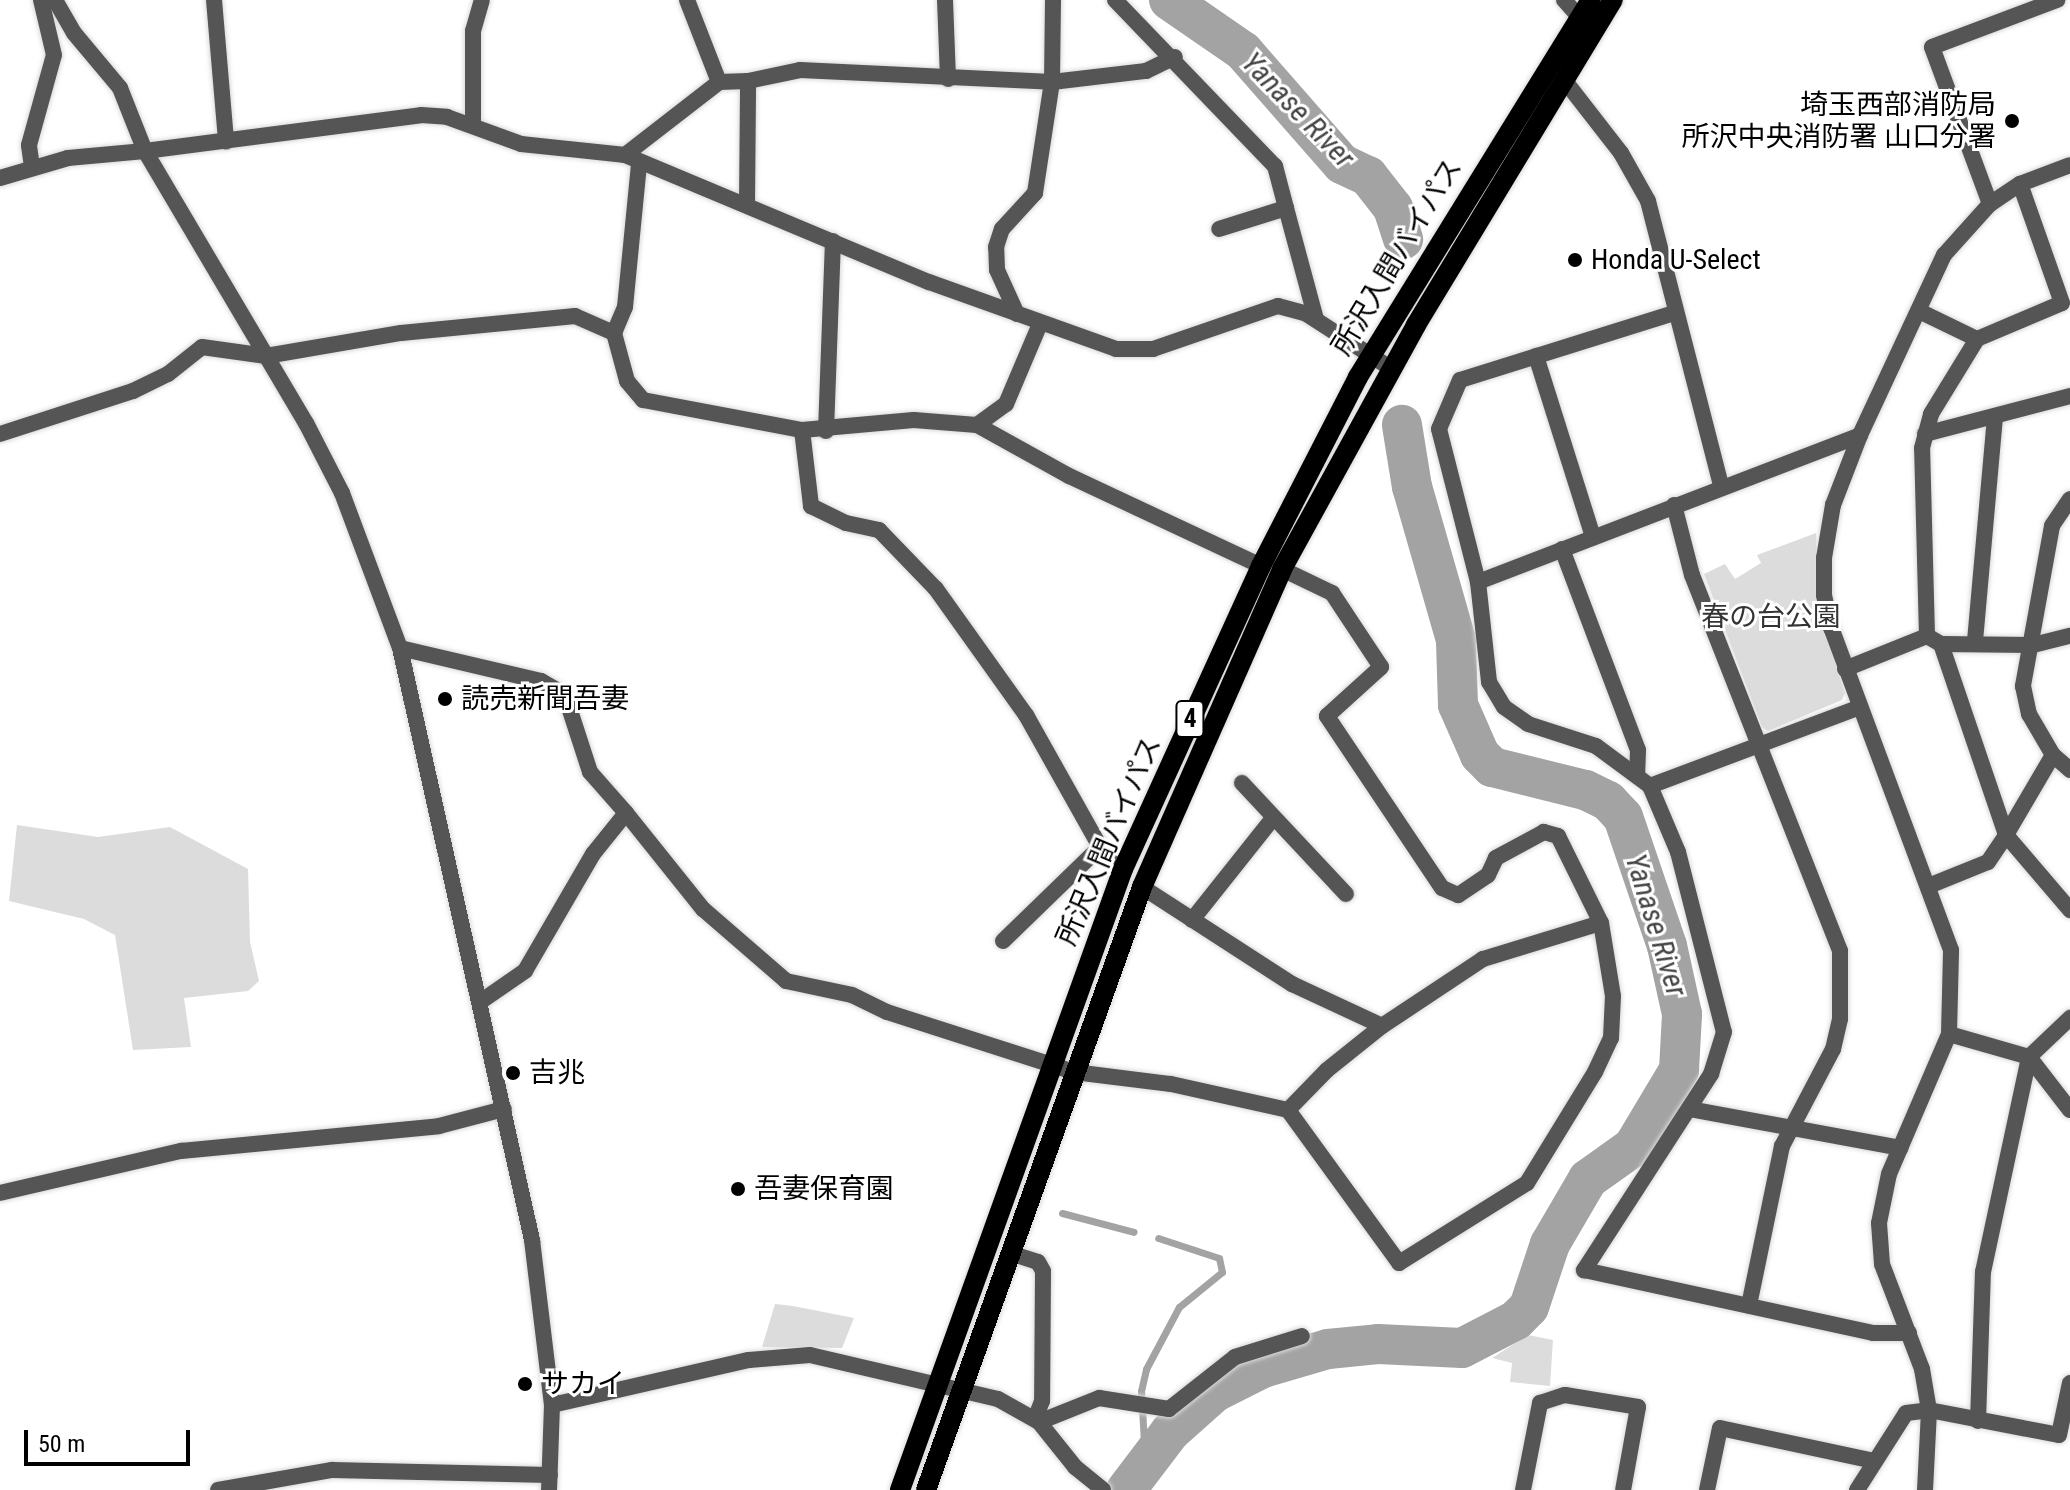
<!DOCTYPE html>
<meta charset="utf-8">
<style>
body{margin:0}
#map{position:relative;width:2070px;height:1490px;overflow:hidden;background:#fff;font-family:"Roboto Condensed","Noto Sans JP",sans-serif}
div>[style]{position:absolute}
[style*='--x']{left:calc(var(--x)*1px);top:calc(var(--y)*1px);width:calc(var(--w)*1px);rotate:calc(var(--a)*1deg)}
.green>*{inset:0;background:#dcdcdc}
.stream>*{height:7px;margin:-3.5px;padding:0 3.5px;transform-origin:3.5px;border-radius:3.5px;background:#a3a3a3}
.river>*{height:40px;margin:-20px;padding:0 20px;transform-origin:20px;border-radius:20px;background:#a3a3a3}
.roads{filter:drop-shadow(0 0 2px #dbdbdb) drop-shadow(0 0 2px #dbdbdb)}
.minor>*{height:16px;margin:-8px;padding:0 8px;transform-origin:8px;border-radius:8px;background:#555}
.tertiary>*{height:16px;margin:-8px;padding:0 8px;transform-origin:8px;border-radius:8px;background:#555}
.primary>*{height:20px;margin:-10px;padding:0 10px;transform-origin:10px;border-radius:10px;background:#000}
.dots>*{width:22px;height:22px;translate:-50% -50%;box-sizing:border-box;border:4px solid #fff;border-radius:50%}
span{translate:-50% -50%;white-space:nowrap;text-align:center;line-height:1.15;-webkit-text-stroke:6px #fff;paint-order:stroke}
.shield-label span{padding:2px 6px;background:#fff;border:2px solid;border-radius:6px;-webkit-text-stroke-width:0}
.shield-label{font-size:26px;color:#000;font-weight:700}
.poi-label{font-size:28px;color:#000}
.right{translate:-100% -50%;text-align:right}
.left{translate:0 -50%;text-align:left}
.street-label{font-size:28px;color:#000}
.park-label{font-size:28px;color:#333}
.water-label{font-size:30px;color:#444;font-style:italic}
.scale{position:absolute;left:24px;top:1430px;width:166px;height:36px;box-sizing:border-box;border:4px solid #000;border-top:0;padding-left:10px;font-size:24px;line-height:28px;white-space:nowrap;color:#000;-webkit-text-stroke:6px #fff;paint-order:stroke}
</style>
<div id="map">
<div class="green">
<div style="clip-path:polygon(1816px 533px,1819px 614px,1845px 693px,1842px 700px,1768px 731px,1762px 727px,1704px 574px,1725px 564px,1735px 579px,1761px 563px,1757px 555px)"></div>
<div style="clip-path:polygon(17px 825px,98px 837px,170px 827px,248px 869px,250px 942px,259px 981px,248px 991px,184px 998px,191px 1047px,133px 1050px,115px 935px,84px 919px,9px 901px)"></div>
<div style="clip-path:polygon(775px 1304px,793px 1306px,854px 1318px,842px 1348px,762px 1347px)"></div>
<div style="clip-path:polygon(1528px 1335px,1553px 1340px,1550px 1386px,1510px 1382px,1512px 1363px,1492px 1358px)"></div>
</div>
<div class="stream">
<div style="--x:1062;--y:1213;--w:74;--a:14.8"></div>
<div style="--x:1145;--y:1460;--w:69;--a:-93.3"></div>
<div style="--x:1141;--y:1391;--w:23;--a:-77"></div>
<div style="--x:1146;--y:1369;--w:70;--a:-62"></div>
<div style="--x:1179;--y:1307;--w:55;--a:-39.1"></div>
<div style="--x:1222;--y:1272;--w:14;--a:-102"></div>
<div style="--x:1219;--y:1258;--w:64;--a:-161.8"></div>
</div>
<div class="river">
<div style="--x:1169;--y:0;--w:90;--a:34.6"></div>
<div style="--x:1243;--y:51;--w:150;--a:48.8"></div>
<div style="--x:1342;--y:164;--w:29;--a:25"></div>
<div style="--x:1368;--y:176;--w:41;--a:52"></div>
<div style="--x:1393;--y:208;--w:33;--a:72"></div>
<div style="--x:1126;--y:1490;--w:73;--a:-52.8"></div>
<div style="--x:1170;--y:1432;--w:60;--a:-41.6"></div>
<div style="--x:1215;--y:1392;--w:54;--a:-26.6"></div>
<div style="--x:1263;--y:1368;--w:68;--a:-16.3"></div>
<div style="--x:1328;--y:1349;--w:50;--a:-5.7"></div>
<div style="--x:1378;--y:1344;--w:84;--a:2.7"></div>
<div style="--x:1462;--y:1348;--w:61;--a:-27.4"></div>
<div style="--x:1516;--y:1320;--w:18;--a:-45"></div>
<div style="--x:1529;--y:1307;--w:66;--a:-71.6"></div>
<div style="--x:1550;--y:1244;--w:75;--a:-59.7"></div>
<div style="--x:1588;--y:1179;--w:55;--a:-35.4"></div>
<div style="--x:1633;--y:1147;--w:90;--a:-59.1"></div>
<div style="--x:1679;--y:1070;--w:56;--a:-86.9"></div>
<div style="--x:1682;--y:1014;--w:70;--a:-102.4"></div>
<div style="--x:1667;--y:946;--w:136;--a:-108.8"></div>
<div style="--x:1623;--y:817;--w:22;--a:-133"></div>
<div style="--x:1608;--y:801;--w:25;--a:-154"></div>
<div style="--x:1585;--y:790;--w:96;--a:-166.1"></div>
<div style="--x:1492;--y:767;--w:17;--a:-135"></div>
<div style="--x:1480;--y:755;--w:55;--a:-113.7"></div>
<div style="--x:1458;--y:705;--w:65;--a:-91.8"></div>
<div style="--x:1456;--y:640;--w:159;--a:-106"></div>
<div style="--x:1412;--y:487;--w:63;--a:-99.2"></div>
</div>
<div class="roads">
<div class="minor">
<div style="--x:55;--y:0;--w:38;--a:60"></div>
<div style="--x:74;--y:33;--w:72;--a:50.1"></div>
<div style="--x:120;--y:88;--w:68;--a:68.4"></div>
<div style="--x:145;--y:151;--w:278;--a:-7.4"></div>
<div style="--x:421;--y:115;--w:26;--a:4"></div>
<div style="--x:447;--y:117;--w:79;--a:20"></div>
<div style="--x:521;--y:144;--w:105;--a:6"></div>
<div style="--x:625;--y:155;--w:329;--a:22.7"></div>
<div style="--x:929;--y:282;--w:199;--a:19.7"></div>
<div style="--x:1116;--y:349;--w:37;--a:0"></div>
<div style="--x:1153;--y:349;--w:132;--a:-19"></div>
<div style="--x:1278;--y:306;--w:28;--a:15"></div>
<div style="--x:1305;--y:313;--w:103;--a:32.8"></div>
<div style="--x:214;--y:0;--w:142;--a:85.1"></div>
<div style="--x:687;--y:0;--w:88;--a:68.7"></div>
<div style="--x:945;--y:0;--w:79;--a:87.8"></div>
<div style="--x:1115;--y:0;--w:231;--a:46.1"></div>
<div style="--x:1275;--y:166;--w:43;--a:75.3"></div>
<div style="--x:1286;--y:208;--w:70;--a:162.6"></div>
<div style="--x:1564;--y:0;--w:24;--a:48"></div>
<div style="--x:1565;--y:81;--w:91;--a:52.1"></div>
<div style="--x:1621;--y:153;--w:55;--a:60.6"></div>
<div style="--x:1648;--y:201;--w:293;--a:75.6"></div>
<div style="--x:473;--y:122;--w:91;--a:-90"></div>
<div style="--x:473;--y:31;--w:32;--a:-74"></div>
<div style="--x:625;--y:155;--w:119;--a:-37.8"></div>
<div style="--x:719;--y:82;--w:29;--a:-2"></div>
<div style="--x:32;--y:167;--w:22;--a:-98"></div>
<div style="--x:29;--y:145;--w:93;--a:-74.5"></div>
<div style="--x:54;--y:55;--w:57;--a:-103.3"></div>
<div style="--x:1990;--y:204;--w:167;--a:-110.3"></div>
<div style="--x:1932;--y:47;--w:134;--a:-20.6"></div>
<div style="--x:747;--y:205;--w:124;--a:-89.5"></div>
<div style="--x:748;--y:81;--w:53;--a:-11.9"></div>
<div style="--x:800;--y:70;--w:252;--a:2.7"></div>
<div style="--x:1052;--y:82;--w:95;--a:-6.7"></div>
<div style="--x:1146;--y:71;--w:32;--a:-26"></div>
<div style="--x:1286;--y:208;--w:115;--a:74.9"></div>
<div style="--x:1919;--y:311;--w:64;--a:25.8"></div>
<div style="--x:1674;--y:313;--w:224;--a:162.6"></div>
<div style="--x:1460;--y:380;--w:53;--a:113.2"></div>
<div style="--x:1439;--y:429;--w:158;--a:75.7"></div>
<div style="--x:1478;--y:582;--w:101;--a:83.7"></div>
<div style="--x:1489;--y:682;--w:29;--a:59"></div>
<div style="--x:1504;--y:707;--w:29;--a:35"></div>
<div style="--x:1528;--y:724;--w:71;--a:17.9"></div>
<div style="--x:1596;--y:746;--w:67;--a:36.5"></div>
<div style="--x:1650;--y:786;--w:72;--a:67"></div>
<div style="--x:1678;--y:852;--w:186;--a:75.7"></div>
<div style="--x:1724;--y:1032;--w:44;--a:107.2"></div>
<div style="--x:1711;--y:1074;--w:234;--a:122.9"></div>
<div style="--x:1584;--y:1270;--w:296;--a:12.3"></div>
<div style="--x:1873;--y:1333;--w:36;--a:0"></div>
<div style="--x:1017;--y:314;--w:48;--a:-114.4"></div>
<div style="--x:997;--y:270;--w:23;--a:-92"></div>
<div style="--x:996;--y:247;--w:19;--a:-72"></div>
<div style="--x:1002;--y:229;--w:49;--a:-47.5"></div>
<div style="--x:1035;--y:193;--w:112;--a:-81.3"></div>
<div style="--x:1052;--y:82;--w:82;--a:-89.3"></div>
<div style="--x:614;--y:333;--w:28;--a:-67"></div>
<div style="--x:625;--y:307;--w:143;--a:-84.4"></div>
<div style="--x:1536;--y:356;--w:190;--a:72.5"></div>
<div style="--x:977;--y:425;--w:36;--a:-36"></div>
<div style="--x:1006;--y:404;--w:87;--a:-67"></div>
<div style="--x:802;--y:430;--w:77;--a:83.2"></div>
<div style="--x:811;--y:506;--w:39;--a:26"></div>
<div style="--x:846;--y:523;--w:34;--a:12"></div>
<div style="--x:879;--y:530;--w:82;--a:46"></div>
<div style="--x:936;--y:589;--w:155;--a:54.5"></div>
<div style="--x:1026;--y:715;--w:151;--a:60.7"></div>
<div style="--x:1100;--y:847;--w:32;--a:44"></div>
<div style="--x:826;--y:431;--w:190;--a:-87.9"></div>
<div style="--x:0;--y:434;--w:140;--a:-17.9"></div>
<div style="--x:133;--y:391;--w:39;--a:-26"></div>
<div style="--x:168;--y:374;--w:43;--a:-38.5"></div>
<div style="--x:202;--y:347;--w:65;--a:8"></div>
<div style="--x:266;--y:356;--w:137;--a:-9.7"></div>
<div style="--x:401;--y:333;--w:175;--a:-5.6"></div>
<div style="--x:575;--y:316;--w:43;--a:23.6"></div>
<div style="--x:614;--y:333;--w:50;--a:74.8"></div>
<div style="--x:627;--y:381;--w:25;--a:50"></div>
<div style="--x:643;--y:400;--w:162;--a:10.7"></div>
<div style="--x:802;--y:430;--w:112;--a:-5.1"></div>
<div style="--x:914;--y:420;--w:63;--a:4.5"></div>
<div style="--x:977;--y:425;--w:105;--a:29"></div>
<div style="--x:1069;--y:476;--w:212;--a:25.1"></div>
<div style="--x:1925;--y:434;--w:150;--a:-14.7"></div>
<div style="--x:2070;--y:499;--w:32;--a:124"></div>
<div style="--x:2052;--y:526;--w:163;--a:100.3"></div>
<div style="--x:2023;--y:686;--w:29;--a:78"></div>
<div style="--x:2029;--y:714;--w:48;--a:59.7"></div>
<div style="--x:2053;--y:755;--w:23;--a:41"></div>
<div style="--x:1674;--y:505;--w:72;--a:75.6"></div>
<div style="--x:1692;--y:575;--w:404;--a:68.5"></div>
<div style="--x:1840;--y:951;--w:68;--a:90"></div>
<div style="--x:1840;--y:1019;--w:31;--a:103"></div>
<div style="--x:1833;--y:1049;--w:110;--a:117.7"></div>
<div style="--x:1782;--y:1146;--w:163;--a:101.7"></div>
<div style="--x:1562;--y:549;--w:215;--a:69.3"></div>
<div style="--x:1638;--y:750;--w:26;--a:92"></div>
<div style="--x:1478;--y:582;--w:409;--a:-21"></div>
<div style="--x:1927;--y:636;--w:188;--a:-91.5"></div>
<div style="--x:1922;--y:448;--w:35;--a:-75"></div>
<div style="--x:1931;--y:414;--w:88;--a:-58.5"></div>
<div style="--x:1977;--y:339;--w:92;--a:-23"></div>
<div style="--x:2062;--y:303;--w:126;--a:-109.4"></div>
<div style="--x:1975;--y:641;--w:224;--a:-84.9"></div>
<div style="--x:1941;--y:644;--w:202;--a:71.2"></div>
<div style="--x:2006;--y:835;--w:93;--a:-59.6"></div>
<div style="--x:400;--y:648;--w:145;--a:13.2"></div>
<div style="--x:541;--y:681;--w:28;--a:30"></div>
<div style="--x:565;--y:695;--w:81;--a:72"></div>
<div style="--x:590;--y:772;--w:55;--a:48.7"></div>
<div style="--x:626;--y:813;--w:53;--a:128.8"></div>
<div style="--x:593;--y:854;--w:135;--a:120.2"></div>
<div style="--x:525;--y:971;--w:55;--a:145.4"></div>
<div style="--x:1845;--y:669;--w:88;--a:-21.9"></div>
<div style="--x:1927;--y:636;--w:16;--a:30"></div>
<div style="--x:1941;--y:644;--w:92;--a:0.6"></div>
<div style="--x:2033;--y:645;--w:38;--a:-14"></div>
<div style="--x:1242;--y:783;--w:152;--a:46.9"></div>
<div style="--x:1650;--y:786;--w:224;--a:-20.6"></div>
<div style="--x:626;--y:813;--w:123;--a:51.3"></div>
<div style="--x:703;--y:909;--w:110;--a:40.9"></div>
<div style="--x:786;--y:981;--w:67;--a:12"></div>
<div style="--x:852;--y:995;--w:39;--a:26"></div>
<div style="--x:887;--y:1012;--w:196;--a:17.8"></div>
<div style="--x:1074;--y:1072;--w:98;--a:7.1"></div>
<div style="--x:1171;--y:1084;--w:120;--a:12.5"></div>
<div style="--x:1288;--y:1110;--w:189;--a:54"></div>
<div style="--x:1399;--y:1263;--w:151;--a:-32"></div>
<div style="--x:1527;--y:1183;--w:130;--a:-58.5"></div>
<div style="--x:1595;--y:1072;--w:38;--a:-65"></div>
<div style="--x:1611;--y:1038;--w:42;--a:-87.3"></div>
<div style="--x:1613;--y:996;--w:74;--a:-99.3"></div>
<div style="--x:1601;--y:923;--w:97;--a:-116.3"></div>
<div style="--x:1558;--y:836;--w:15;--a:-164"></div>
<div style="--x:1544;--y:832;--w:55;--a:151.6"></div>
<div style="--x:1496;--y:858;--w:19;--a:115"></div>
<div style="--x:1488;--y:875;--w:36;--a:146"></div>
<div style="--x:1458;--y:895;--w:17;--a:-156"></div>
<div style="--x:1442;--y:888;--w:207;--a:-123.8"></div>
<div style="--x:1327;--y:716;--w:73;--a:-42.2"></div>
<div style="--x:1381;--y:667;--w:89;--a:-123.5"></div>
<div style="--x:1332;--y:593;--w:55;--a:-154.4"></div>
<div style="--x:1931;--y:885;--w:61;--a:-22"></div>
<div style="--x:1988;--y:862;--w:32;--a:-56"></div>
<div style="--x:2006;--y:835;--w:99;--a:49.5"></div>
<div style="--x:1142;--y:887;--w:179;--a:32.9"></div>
<div style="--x:1292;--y:984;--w:99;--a:25"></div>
<div style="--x:1192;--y:920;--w:130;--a:-51.5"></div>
<div style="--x:1003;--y:941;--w:135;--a:-44.1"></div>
<div style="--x:1949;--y:1034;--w:83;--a:16"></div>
<div style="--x:2029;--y:1057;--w:67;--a:52.3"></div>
<div style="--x:1690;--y:1109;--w:214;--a:10.5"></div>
<div style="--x:1288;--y:1110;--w:56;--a:-45.7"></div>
<div style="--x:1327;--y:1070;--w:70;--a:-38.7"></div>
<div style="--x:1382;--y:1026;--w:121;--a:-33.6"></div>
<div style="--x:1483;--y:959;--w:123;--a:-17"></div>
<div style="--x:0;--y:1193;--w:186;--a:-13.1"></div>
<div style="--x:181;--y:1151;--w:259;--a:-5.5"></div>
<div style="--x:439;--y:1126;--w:67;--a:-14.7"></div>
<div style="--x:1010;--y:1253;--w:29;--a:18"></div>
<div style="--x:1038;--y:1262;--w:10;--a:61"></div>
<div style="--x:1043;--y:1271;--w:130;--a:90.4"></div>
<div style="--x:1042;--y:1401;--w:19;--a:111"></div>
<div style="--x:1978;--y:1421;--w:149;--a:-88.1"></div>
<div style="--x:1983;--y:1272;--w:220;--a:-77.9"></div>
<div style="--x:2029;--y:1057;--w:57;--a:-43.6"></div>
<div style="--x:1039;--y:1422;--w:65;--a:-21.8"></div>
<div style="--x:1099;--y:1398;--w:71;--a:8.9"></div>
<div style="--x:1169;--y:1409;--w:84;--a:-38.2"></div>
<div style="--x:1235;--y:1357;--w:70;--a:-17.4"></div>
<div style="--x:218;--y:1490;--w:116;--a:-10"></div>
<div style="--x:332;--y:1470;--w:218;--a:1.3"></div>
<div style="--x:1523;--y:1490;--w:89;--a:-78.9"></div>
<div style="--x:1540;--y:1403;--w:26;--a:-18"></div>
<div style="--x:1565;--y:1395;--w:74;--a:9.3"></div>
<div style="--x:1638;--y:1407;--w:84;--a:100.2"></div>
<div style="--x:1707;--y:1490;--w:63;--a:-78.2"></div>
<div style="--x:1720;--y:1428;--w:157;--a:12.1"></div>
<div style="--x:1857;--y:1490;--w:91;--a:-57.5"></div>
<div style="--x:1906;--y:1413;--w:23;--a:-7"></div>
<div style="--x:1929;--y:1410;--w:132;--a:10.9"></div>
<div style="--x:2059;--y:1435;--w:53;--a:-78.1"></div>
<div style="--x:1925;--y:1490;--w:80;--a:-87.1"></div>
<div style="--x:1929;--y:1410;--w:42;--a:-99.7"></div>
<div style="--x:1922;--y:1369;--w:112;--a:-110.9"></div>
<div style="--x:1882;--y:1264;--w:41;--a:-94.2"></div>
<div style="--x:1879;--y:1223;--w:50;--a:-78.5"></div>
<div style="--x:1889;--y:1174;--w:152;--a:-66.8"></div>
<div style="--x:1949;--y:1034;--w:84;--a:-88.6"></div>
<div style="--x:1951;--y:950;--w:344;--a:-110.4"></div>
<div style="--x:1831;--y:628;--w:34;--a:-102"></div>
<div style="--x:1824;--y:595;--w:37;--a:-90"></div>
<div style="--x:1824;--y:558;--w:54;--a:-80.4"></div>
<div style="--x:1833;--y:505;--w:75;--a:-68.9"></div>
<div style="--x:1860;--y:435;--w:199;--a:-65"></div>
<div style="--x:1944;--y:255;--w:69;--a:-48"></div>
<div style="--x:1990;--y:204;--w:36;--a:-34"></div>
<div style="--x:2020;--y:184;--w:53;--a:-20.8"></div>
</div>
<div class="tertiary">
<div style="--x:0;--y:178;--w:71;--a:-16.4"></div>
<div style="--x:68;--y:158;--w:77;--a:-5.2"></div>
<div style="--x:145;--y:151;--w:316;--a:59.4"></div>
<div style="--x:306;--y:423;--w:79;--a:62.8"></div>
<div style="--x:342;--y:493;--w:165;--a:69.5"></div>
<div style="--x:400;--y:648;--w:607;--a:77.43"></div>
<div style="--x:532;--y:1240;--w:166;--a:83.1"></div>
<div style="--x:552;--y:1405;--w:85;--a:92"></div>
<div style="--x:552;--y:1405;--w:202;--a:-12.9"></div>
<div style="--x:749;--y:1360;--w:61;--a:-4.7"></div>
<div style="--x:810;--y:1355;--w:193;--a:13.2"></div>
<div style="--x:998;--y:1399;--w:47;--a:29.3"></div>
<div style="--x:1039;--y:1422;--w:58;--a:51.3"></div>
<div style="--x:1075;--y:1467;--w:36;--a:39"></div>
</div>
<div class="primary">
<div style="--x:900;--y:1490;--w:660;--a:-70.25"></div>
<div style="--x:1123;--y:869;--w:333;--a:-65.5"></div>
<div style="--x:1261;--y:566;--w:212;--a:-62.8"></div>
<div style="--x:1358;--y:377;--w:443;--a:-58.3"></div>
<div style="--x:926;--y:1490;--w:641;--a:-70.29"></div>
<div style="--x:1142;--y:887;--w:347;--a:-66.2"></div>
<div style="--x:1282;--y:569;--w:278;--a:-61.2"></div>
<div style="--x:1416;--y:325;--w:380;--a:-58.8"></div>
</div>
</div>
<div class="dots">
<div style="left:2012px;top:121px;background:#000"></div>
<div style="left:1575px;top:260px;background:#000"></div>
<div style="left:445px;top:699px;background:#000"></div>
<div style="left:513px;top:1073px;background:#000"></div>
<div style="left:738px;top:1189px;background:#000"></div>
<div style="left:525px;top:1384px;background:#000"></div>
</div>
<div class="shield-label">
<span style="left:1190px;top:719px">4</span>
</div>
<div class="poi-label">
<span class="right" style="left:1996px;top:121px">埼玉西部消防局<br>所沢中央消防署 山口分署</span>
<span class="left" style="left:1591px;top:260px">Honda U-Select</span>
<span class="left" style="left:461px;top:699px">読売新聞吾妻</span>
<span class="left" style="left:529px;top:1073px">吉兆</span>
<span class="left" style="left:754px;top:1189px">吾妻保育園</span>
<span class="left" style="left:541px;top:1384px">サカイ</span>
</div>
<div class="street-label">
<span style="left:1397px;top:257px;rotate:-59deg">所沢入間バイパス</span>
<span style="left:1109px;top:841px;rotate:-67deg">所沢入間バイパス</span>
</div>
<div class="park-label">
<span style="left:1771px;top:617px">春の台公園</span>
</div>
<div class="water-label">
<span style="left:1298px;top:110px;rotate:46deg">Yanase River</span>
<span style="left:1656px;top:925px;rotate:73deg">Yanase River</span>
</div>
<div class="scale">50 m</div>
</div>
